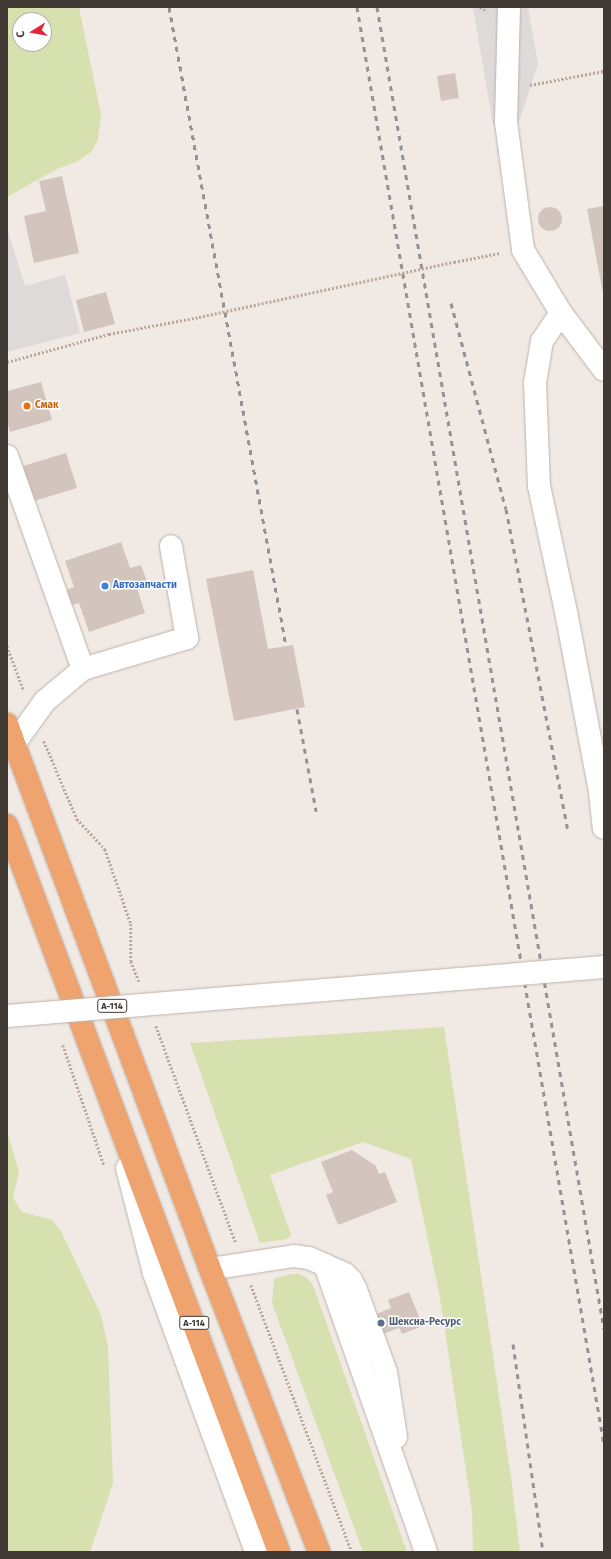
<!DOCTYPE html>
<meta charset="utf-8">
<style>
body{margin:0}
#map{position:relative;width:611px;height:1559px;overflow:hidden;background:#f0e9e4;font-family:"Fira Sans",sans-serif}
div>[style]{position:absolute}
[style*='--x']{left:calc(var(--x)*1px);top:calc(var(--y)*1px);width:calc(var(--w)*1px);rotate:calc(var(--a)*1deg)}
.green>*{inset:0;background:#d7e1b0}
.parking>*{inset:0;background:#dedad9}
.building>*{inset:0;background:#d3c5bd}
.round{border-radius:50%}
.path>*{height:2.5px;margin-top:-1.25px;transform-origin:0;background:repeating-linear-gradient(90deg,#bba79a 0 2px,transparent 0 4px)}
.roads{filter:drop-shadow(0 0 1px #bdb2aa) drop-shadow(0 0 1px #bdb2aa)}
.minor>*{height:22px;margin:-11px;padding:0 11px;transform-origin:11px;border-radius:11px;background:#fff}
.highway>*{height:22px;margin:-11px;padding:0 11px;transform-origin:11px;border-radius:11px;background:#efa36f}
.rail>*{height:3px;margin-top:-1.5px;transform-origin:0;background:repeating-linear-gradient(90deg,#939393 0 5px,transparent 0 10px)}
.path-bridge>*{height:2.5px;margin-top:-1.25px;transform-origin:0;background:repeating-linear-gradient(90deg,#bba79a 0 2px,transparent 0 4px)}
.bridges{filter:drop-shadow(0 0 1px #bdb2aa) drop-shadow(0 0 1px #bdb2aa)}
.minor-bridge>*{height:22px;margin:-11px;padding:0 11px;transform-origin:11px;border-radius:11px;background:#fff}
.dots>*{width:11px;height:11px;translate:-50% -50%;box-sizing:border-box;border:2px solid #fff;border-radius:50%}
span{translate:-50% -50%;white-space:nowrap;text-align:center;line-height:1.15;-webkit-text-stroke:3px #fff;paint-order:stroke}
.shield-label span{padding:1px 3px;background:#fff;border:1px solid;border-radius:3px;-webkit-text-stroke-width:0}
.shield-label{font-size:9px;color:#413934;font-weight:700}
.food-label{font-size:10px;color:#c56008;font-weight:700}
.left{translate:0 -50%;text-align:left}
.shop-label{font-size:10px;color:#366cbe;font-weight:700}
.service-label{font-size:10px;color:#4e5e75;font-weight:700}
.frame{position:absolute;inset:0;border:8px solid #413934;pointer-events:none}
.north{position:absolute;left:12px;top:12px;width:40px;height:40px;box-sizing:border-box;background:#fff;border:1px solid #b3b0ae;border-radius:50%;rotate:259deg;font-size:11px;font-weight:700;line-height:16px;text-align:center;color:#413934}
.north::after{content:'';display:block;margin:auto;width:14px;height:18px;background:#e4263b;clip-path:polygon(50% 0,100% 100%,50% 72%,0 100%)}
</style>
<div id="map">
<div class="green">
<div style="clip-path:polygon(evenodd,7px 7px,79px 7px,101px 115px,98px 140px,91px 152px,78px 161px,57px 169px,7px 197px,7px 7px,20px 20px,44px 20px,44px 44px,20px 44px,20px 20px)"></div>
<div style="clip-path:polygon(444px 1027px,511px 1477px,520px 1552px,473px 1552px,472px 1511px,440px 1298px,411px 1159px,363px 1142px,270px 1175px,291px 1235px,287px 1239px,260px 1243px,190px 1043px)"></div>
<div style="clip-path:polygon(7px 1130px,19px 1173px,13px 1198px,22px 1212px,52px 1220px,61px 1231px,101px 1315px,108px 1347px,113px 1483px,90px 1552px,7px 1552px)"></div>
<div style="clip-path:polygon(291px 1274px,299px 1274px,307px 1278px,313px 1285px,407px 1552px,363px 1552px,272px 1303px,274px 1279px)"></div>
</div>
<div class="parking">
<div style="clip-path:polygon(473px 7px,528px 7px,538px 64px,519px 121px,493px 125px)"></div>
<div style="clip-path:polygon(7px 228px,25px 286px,65px 275px,80px 333px,7px 352px)"></div>
</div>
<div class="building">
<div style="clip-path:polygon(455px 73px,459px 98px,441px 101px,437px 76px)"></div>
<div style="clip-path:polygon(62px 176px,79px 253px,34px 263px,24px 216px,46px 211px,39px 181px)"></div>
<div style="clip-path:polygon(604px 206px,604px 292px,603px 293px,587px 209px)"></div>
<div class="round" style="left:538px;top:207px;width:24px;height:24px"></div>
<div style="clip-path:polygon(106px 292px,115px 324px,84px 332px,76px 300px)"></div>
<div style="clip-path:polygon(41px 382px,52px 420px,10px 432px,7px 420px,7px 391px)"></div>
<div style="clip-path:polygon(66px 453px,77px 488px,34px 501px,23px 466px)"></div>
<div style="clip-path:polygon(121px 542px,130px 568px,141px 565px,147px 581px,136px 585px,145px 613px,89px 632px,79px 603px,68px 606px,63px 591px,74px 587px,65px 561px)"></div>
<div style="clip-path:polygon(253px 570px,268px 649px,293px 645px,305px 707px,234px 721px,206px 579px)"></div>
<div style="clip-path:polygon(352px 1150px,376px 1166px,379px 1174px,385px 1172px,397px 1202px,338px 1225px,326px 1195px,333px 1192px,321px 1162px)"></div>
<div style="clip-path:polygon(409px 1292px,423px 1326px,402px 1334px,399px 1328px,381px 1335px,374px 1315px,391px 1308px,388px 1300px)"></div>
</div>
<div class="path">
<div style="--x:480;--y:7;--w:8;--a:30"></div>
<div style="--x:530;--y:85;--w:75;--a:-10.7"></div>
<div style="--x:454;--y:262;--w:47;--a:-11.1"></div>
<div style="--x:7;--y:362;--w:106;--a:-15.4"></div>
<div style="--x:109;--y:334;--w:92;--a:-10.7"></div>
<div style="--x:7;--y:646;--w:48;--a:69.3"></div>
<div style="--x:44;--y:741;--w:85;--a:67.1"></div>
<div style="--x:77;--y:819;--w:41;--a:47"></div>
<div style="--x:105;--y:849;--w:79;--a:70.9"></div>
<div style="--x:131;--y:924;--w:37;--a:90"></div>
<div style="--x:131;--y:961;--w:22;--a:69"></div>
<div style="--x:156;--y:1026;--w:231;--a:69.8"></div>
<div style="--x:63;--y:1045;--w:127;--a:71.1"></div>
<div style="--x:251;--y:1285;--w:285;--a:69.3"></div>
</div>
<div class="roads">
<div class="minor">
<div style="--x:509;--y:7;--w:115;--a:91.5"></div>
<div style="--x:506;--y:122;--w:129;--a:82.4"></div>
<div style="--x:523;--y:250;--w:74;--a:58.9"></div>
<div style="--x:561;--y:313;--w:71;--a:53"></div>
<div style="--x:561;--y:313;--w:34;--a:124"></div>
<div style="--x:542;--y:341;--w:43;--a:99.5"></div>
<div style="--x:535;--y:383;--w:103;--a:87.8"></div>
<div style="--x:539;--y:486;--w:134;--a:77.9"></div>
<div style="--x:567;--y:617;--w:178;--a:79.3"></div>
<div style="--x:600;--y:792;--w:36;--a:84"></div>
<div style="--x:7;--y:456;--w:226;--a:70.4"></div>
<div style="--x:14;--y:744;--w:53;--a:-54.2"></div>
<div style="--x:45;--y:701;--w:50;--a:-40.1"></div>
<div style="--x:83;--y:669;--w:109;--a:-16.6"></div>
<div style="--x:187;--y:638;--w:93;--a:-99.9"></div>
<div style="--x:127;--y:1168;--w:108;--a:75.6"></div>
<div style="--x:154;--y:1273;--w:297;--a:69.9"></div>
<div style="--x:325;--y:1265;--w:22;--a:24"></div>
<div style="--x:345;--y:1274;--w:8;--a:45"></div>
<div style="--x:351;--y:1280;--w:11;--a:63"></div>
<div style="--x:356;--y:1290;--w:87;--a:69.9"></div>
<div style="--x:386;--y:1372;--w:66;--a:81.3"></div>
<div style="--x:210;--y:1269;--w:85;--a:-8.8"></div>
<div style="--x:294;--y:1256;--w:15;--a:8"></div>
<div style="--x:309;--y:1258;--w:17;--a:24"></div>
<div style="--x:325;--y:1265;--w:304;--a:70.6"></div>
</div>
<div class="highway">
<div style="--x:7;--y:724;--w:582;--a:69.57"></div>
<div style="--x:210;--y:1269;--w:303;--a:68.9"></div>
<div style="--x:7;--y:825;--w:776;--a:69.49"></div>
</div>
</div>
<div class="rail">
<div style="--x:169;--y:7;--w:650;--a:79.62"></div>
<div style="--x:357;--y:7;--w:1458;--a:80.25"></div>
<div style="--x:377;--y:7;--w:1341;--a:80.26"></div>
<div style="--x:451;--y:303;--w:213;--a:75.1"></div>
<div style="--x:506;--y:509;--w:327;--a:79.1"></div>
<div style="--x:297;--y:709;--w:104;--a:79.4"></div>
<div style="--x:513;--y:1344;--w:210;--a:81.8"></div>
</div>
<div class="path-bridge">
<div style="--x:199;--y:317;--w:261;--a:-12.2"></div>
</div>
<div class="bridges">
<div class="minor-bridge">
<div style="--x:7;--y:1016;--w:599;--a:-4.69"></div>
</div>
</div>
<div class="dots">
<div style="left:27px;top:406px;background:#e8710a"></div>
<div style="left:105px;top:586px;background:#3f7fe0"></div>
<div style="left:381px;top:1323px;background:#5c6f8a"></div>
</div>
<div class="shield-label">
<span style="left:112px;top:1006px">А-114</span>
<span style="left:194px;top:1323px">А-114</span>
</div>
<div class="food-label">
<span class="left" style="left:35px;top:406px">Смак</span>
</div>
<div class="shop-label">
<span class="left" style="left:113px;top:586px">Автозапчасти</span>
</div>
<div class="service-label">
<span class="left" style="left:389px;top:1323px">Шексна-Ресурс</span>
</div>
<div class="frame"></div>
<div class="north">С</div>
</div>
